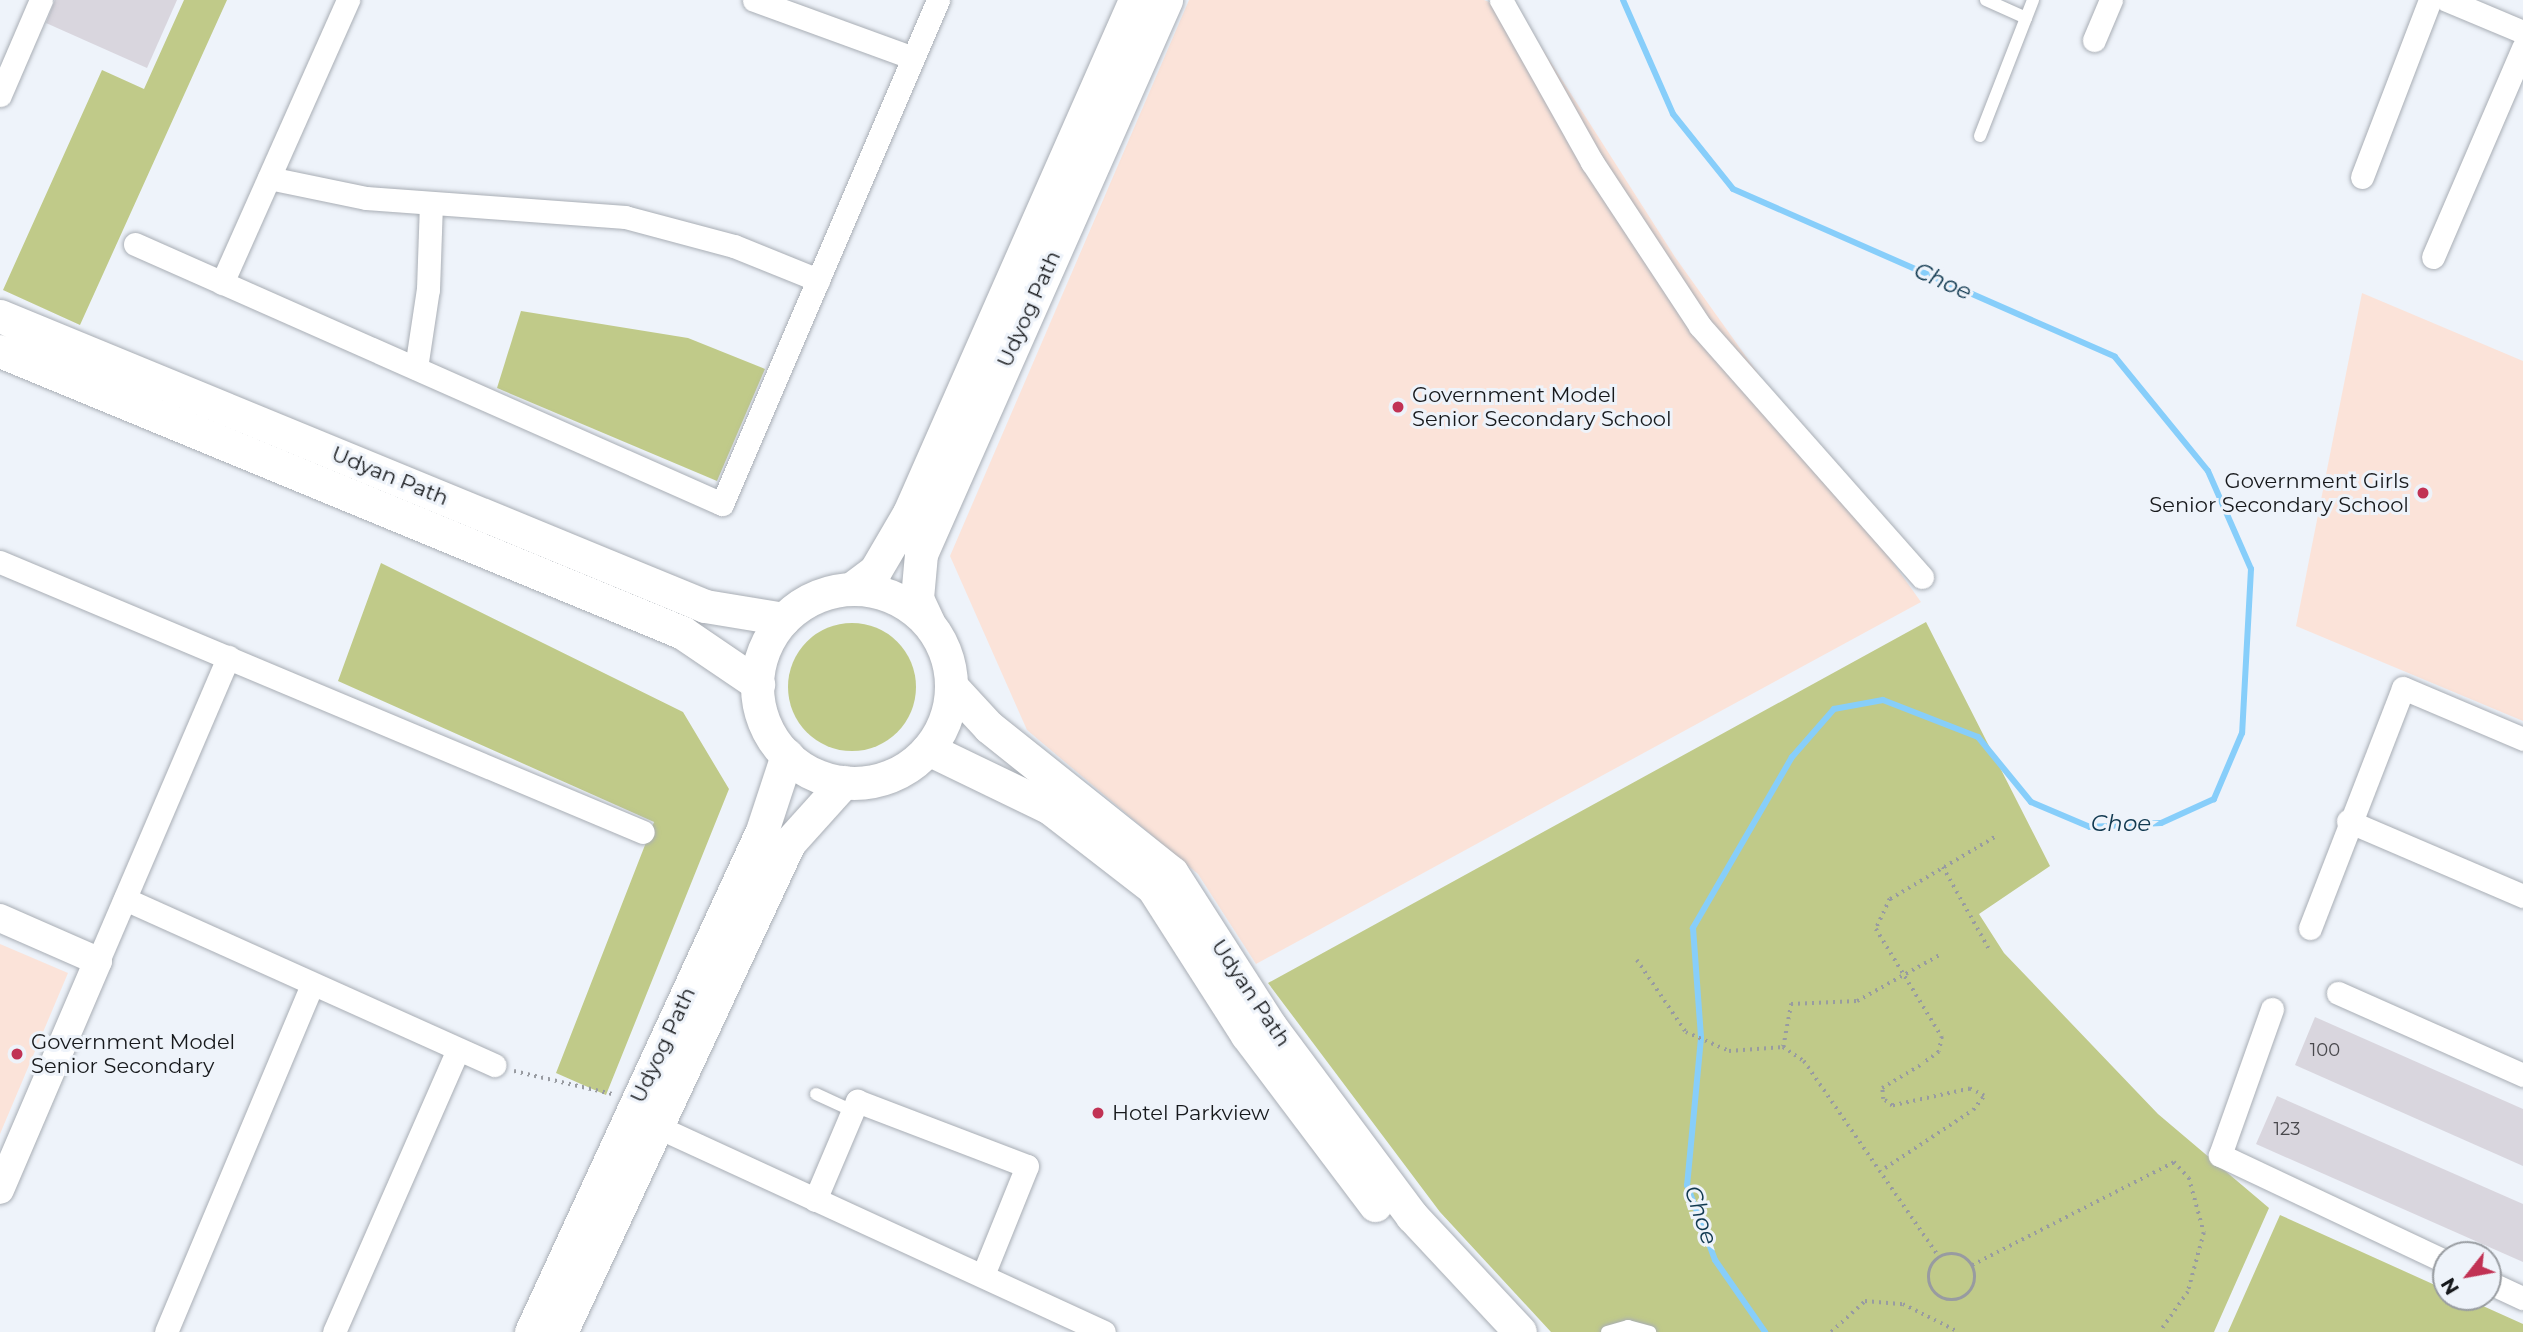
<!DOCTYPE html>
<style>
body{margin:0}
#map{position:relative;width:2523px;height:1332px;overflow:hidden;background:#eef3fa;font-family:Montserrat,sans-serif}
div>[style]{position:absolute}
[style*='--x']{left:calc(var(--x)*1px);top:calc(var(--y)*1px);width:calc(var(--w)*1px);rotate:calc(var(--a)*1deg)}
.education>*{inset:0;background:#fbe3d9}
.green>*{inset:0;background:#c0ca89}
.round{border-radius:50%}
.stream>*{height:6px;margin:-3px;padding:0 3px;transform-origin:3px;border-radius:3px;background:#87cefa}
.building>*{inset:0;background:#d9d6de}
.path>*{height:3.5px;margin-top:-1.75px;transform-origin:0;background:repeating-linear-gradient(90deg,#989ba1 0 2px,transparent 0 7px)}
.path>.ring{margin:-1.75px;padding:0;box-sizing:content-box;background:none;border:3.5px solid #989ba1;border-radius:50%}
.roads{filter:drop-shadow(0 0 2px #a9aeb5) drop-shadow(0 0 2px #a9aeb5)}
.service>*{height:12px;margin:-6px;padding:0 6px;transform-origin:6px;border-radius:6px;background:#fff}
.minor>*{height:23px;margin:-11.5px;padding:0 11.5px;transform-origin:11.5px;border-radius:11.5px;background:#fff}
.tertiary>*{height:28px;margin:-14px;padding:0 14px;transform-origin:14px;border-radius:14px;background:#fff}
.secondary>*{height:33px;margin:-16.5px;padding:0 16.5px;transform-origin:16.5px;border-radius:16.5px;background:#fff}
.secondary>.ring{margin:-16.5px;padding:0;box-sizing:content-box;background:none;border:33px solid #fff;border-radius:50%}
.path-bridge>*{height:3.5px;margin-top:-1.75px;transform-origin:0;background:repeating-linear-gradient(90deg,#989ba1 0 2px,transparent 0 7px)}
.dots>*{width:19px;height:19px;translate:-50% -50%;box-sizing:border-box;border:4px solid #eef3fa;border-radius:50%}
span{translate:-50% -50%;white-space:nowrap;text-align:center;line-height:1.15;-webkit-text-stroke:6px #eef3fa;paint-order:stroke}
.number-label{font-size:18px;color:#48484c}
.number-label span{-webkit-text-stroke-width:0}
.street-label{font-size:21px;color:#17191c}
.poi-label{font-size:21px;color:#17191c}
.left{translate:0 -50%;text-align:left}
.right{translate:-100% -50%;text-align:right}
.water-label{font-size:23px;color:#113950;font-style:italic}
.north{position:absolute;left:2432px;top:1241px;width:70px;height:70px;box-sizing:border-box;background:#eef3fa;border:2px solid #989ca1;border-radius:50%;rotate:239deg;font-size:19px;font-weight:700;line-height:28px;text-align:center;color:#17191c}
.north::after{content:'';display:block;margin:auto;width:24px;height:32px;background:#c13254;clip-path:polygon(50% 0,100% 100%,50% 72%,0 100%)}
</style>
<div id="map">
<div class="education">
<div style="clip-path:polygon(1189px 0,1484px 0,1520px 14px,1675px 257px,1921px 602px,1256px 964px,1198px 874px,1027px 730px,950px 556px)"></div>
<div style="clip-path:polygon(2362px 293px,2523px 361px,2523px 721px,2296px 626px)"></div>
<div style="clip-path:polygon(0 944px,68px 973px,0 1134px)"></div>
</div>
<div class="green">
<div style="clip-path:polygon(184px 0,227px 0,80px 325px,3px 290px,102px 70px,144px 89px)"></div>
<div style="clip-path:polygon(521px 311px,688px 338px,765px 369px,717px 481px,497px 388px)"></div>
<div style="clip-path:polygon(381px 563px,683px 712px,729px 789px,606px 1095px,556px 1073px,654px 822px,338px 681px)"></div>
<div style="clip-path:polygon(1926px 622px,2050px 866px,1979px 914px,2004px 953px,2158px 1114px,2269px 1208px,2214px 1332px,1551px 1332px,1440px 1212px,1268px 983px)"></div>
<div class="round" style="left:788px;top:623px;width:128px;height:128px"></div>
<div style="clip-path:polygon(2280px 1215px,2446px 1290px,2446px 1297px,2463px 1297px,2523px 1324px,2523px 1332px,2228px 1332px)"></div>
</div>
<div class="stream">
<div style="--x:1623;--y:0;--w:124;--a:66.3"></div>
<div style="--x:1673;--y:114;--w:96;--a:51.3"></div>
<div style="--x:1733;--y:189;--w:417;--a:23.7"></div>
<div style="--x:2115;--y:357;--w:147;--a:50.8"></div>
<div style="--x:2208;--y:471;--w:107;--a:66.3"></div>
<div style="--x:2251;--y:569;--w:164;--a:93.1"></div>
<div style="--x:2242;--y:733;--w:72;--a:113"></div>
<div style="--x:2214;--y:799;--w:58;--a:155.6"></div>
<div style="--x:2161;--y:823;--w:71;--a:176.8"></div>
<div style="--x:2090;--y:827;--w:64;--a:-157"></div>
<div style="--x:2031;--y:802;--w:84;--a:-129.2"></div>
<div style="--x:1978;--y:737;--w:102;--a:-158.7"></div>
<div style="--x:1883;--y:700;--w:50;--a:169.6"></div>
<div style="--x:1834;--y:709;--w:64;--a:131.2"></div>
<div style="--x:1792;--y:757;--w:198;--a:120.1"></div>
<div style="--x:1693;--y:928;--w:110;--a:85.8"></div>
<div style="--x:1701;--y:1038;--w:148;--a:95.4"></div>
<div style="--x:1687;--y:1185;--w:80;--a:69.5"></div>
<div style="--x:1715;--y:1260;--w:88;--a:55.2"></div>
</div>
<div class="building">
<div style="clip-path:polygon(55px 0,177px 0,147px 68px,46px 23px)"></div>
<div style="clip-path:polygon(2315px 1017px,2523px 1109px,2523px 1166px,2295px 1065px)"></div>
<div style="clip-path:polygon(2277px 1096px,2523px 1204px,2523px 1262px,2256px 1144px)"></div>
</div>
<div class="path">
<div style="--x:1943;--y:867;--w:94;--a:60.7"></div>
<div style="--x:1890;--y:899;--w:123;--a:-30.7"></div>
<div style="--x:1637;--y:960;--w:87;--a:55.8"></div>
<div style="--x:1686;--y:1032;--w:47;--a:23.8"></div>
<div style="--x:1729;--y:1051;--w:54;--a:-4.2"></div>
<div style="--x:1783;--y:1047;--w:25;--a:34"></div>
<div style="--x:1804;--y:1061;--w:238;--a:55.4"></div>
<div style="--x:1783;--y:1047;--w:44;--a:-79.5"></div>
<div style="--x:1791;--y:1004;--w:66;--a:-2.6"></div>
<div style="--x:1857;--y:1001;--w:96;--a:-29.2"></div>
<div style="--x:514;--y:1071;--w:101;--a:13.2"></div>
<div style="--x:1885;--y:1168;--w:105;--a:-33.4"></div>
<div style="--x:1973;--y:1110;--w:18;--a:-52"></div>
<div style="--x:1984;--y:1096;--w:16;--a:-153"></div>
<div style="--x:1970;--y:1089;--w:80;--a:167.7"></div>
<div style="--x:1892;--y:1106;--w:11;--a:-142"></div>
<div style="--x:1883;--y:1099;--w:11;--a:-95"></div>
<div style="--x:1882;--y:1088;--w:49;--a:-30.8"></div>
<div class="ring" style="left:1929px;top:1254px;width:42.5px;height:42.5px"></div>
<div style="--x:1972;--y:1265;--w:227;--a:-27"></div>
<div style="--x:2174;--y:1162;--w:22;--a:47"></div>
<div style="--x:2189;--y:1178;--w:57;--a:74.7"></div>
<div style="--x:2204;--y:1233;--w:61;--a:105.2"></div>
<div style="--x:2188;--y:1292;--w:49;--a:125"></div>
<div style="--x:1831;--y:1332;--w:46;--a:-42.4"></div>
<div style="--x:1865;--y:1301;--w:38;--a:5"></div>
<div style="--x:1903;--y:1304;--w:63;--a:26.6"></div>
</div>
<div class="roads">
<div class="service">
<div style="--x:1986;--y:0;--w:44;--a:24.2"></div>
<div style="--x:1980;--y:136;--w:146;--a:-68.7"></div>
<div style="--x:816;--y:1094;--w:41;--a:24.7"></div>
<div style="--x:1607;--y:1332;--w:22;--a:-16"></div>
<div style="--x:1628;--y:1326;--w:23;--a:15"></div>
</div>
<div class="minor">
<div style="--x:754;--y:0;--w:169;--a:20"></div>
<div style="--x:1501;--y:0;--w:186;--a:60.7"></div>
<div style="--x:1592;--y:162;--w:196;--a:56.6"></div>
<div style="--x:1700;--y:326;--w:335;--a:48.5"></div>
<div style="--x:2447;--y:0;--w:82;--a:22.8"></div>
<div style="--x:2094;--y:40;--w:43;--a:-67"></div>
<div style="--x:0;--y:95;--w:103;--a:-66.7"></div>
<div style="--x:2362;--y:177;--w:190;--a:-69"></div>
<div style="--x:269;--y:178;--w:99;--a:11.7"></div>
<div style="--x:366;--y:198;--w:260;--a:4.2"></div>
<div style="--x:625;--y:217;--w:113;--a:14.9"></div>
<div style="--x:734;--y:246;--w:91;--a:22"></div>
<div style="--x:135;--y:244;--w:642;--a:23.89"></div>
<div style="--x:722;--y:504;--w:548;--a:-66.8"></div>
<div style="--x:2433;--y:257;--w:228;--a:-66.7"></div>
<div style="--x:222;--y:283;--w:310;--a:-66"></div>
<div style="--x:416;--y:368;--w:80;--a:-81.4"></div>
<div style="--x:428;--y:289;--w:86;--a:-88"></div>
<div style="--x:0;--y:562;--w:697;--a:22.78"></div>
<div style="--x:2348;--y:821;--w:190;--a:23.2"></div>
<div style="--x:125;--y:899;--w:405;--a:24.2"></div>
<div style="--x:2310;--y:928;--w:257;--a:-68.8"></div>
<div style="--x:2403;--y:688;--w:130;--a:23"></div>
<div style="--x:98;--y:961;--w:331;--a:-66.8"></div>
<div style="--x:2338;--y:993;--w:202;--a:23.9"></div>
<div style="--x:2272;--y:1009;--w:155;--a:109.6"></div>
<div style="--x:2220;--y:1155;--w:250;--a:25.3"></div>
<div style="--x:656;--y:1126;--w:493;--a:24.7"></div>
<div style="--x:815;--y:1200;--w:108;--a:-67"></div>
<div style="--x:857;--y:1101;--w:182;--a:20.9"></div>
<div style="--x:1027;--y:1166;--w:118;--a:112"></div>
<div style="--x:2488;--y:1282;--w:38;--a:25"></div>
<div style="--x:166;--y:1332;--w:377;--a:-67.2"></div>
<div style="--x:334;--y:1332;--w:308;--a:-66.3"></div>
</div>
<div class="tertiary">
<div style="--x:0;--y:918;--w:107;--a:23.7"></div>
<div style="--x:98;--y:961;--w:249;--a:113.2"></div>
</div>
<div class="secondary">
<div style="--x:0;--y:316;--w:762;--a:22.36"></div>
<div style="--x:705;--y:606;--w:80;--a:9.3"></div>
<div style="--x:0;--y:351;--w:739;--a:22.43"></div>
<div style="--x:683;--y:633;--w:91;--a:34.2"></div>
<div style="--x:851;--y:589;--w:30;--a:-37"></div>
<div style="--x:875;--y:571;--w:67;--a:-59.6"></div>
<div style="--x:909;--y:513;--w:561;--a:-66.22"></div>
<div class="ring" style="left:757px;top:589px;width:161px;height:161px"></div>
<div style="--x:928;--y:622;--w:26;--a:-115"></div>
<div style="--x:917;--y:598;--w:44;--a:-84.8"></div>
<div style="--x:921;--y:554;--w:606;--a:-66.14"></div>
<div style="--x:951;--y:686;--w:56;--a:47.2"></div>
<div style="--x:989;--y:727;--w:234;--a:38.6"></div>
<div style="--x:1172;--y:873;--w:183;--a:57.3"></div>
<div style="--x:1271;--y:1027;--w:236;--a:53.3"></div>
<div style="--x:1412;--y:1216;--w:158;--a:47"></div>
<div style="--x:928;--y:749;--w:136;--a:25.8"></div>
<div style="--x:1050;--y:808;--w:130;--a:37.8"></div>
<div style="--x:1153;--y:888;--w:174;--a:57.4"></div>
<div style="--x:1247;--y:1035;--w:213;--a:53"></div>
<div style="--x:531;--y:1332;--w:552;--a:-65.25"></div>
<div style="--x:762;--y:831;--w:80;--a:-71.8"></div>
<div style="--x:561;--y:1332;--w:540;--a:-65"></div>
<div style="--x:789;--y:843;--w:82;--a:-48"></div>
</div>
</div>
<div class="path-bridge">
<div style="--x:1890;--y:899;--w:33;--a:115"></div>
<div style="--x:1876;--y:929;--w:127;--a:58.6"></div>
<div style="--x:1942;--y:1037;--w:15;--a:101"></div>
<div style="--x:1939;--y:1052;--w:19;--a:144"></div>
</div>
<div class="dots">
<div style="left:1398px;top:407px;background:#c13254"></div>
<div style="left:2423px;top:493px;background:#c13254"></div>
<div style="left:17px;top:1054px;background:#c13254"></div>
<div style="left:1098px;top:1113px;background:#c13254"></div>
</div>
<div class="number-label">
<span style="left:2325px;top:1050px">100</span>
<span style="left:2287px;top:1129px">123</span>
</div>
<div class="street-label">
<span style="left:1029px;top:309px;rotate:-66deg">Udyog Path</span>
<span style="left:390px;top:476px;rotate:22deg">Udyan Path</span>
<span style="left:1251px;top:993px;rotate:56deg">Udyan Path</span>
<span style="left:663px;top:1045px;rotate:-65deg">Udyog Path</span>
</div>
<div class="poi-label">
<span class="left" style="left:1412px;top:407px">Government Model<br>Senior Secondary School</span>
<span class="right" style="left:2409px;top:493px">Government Girls<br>Senior Secondary School</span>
<span class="left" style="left:31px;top:1054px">Government Model<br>Senior Secondary</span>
<span class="left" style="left:1112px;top:1113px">Hotel Parkview</span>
</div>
<div class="water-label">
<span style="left:1943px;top:281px;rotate:24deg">Choe</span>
<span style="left:2121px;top:823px">Choe</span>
<span style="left:1701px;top:1215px;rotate:72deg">Choe</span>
</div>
<div class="north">N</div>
</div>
